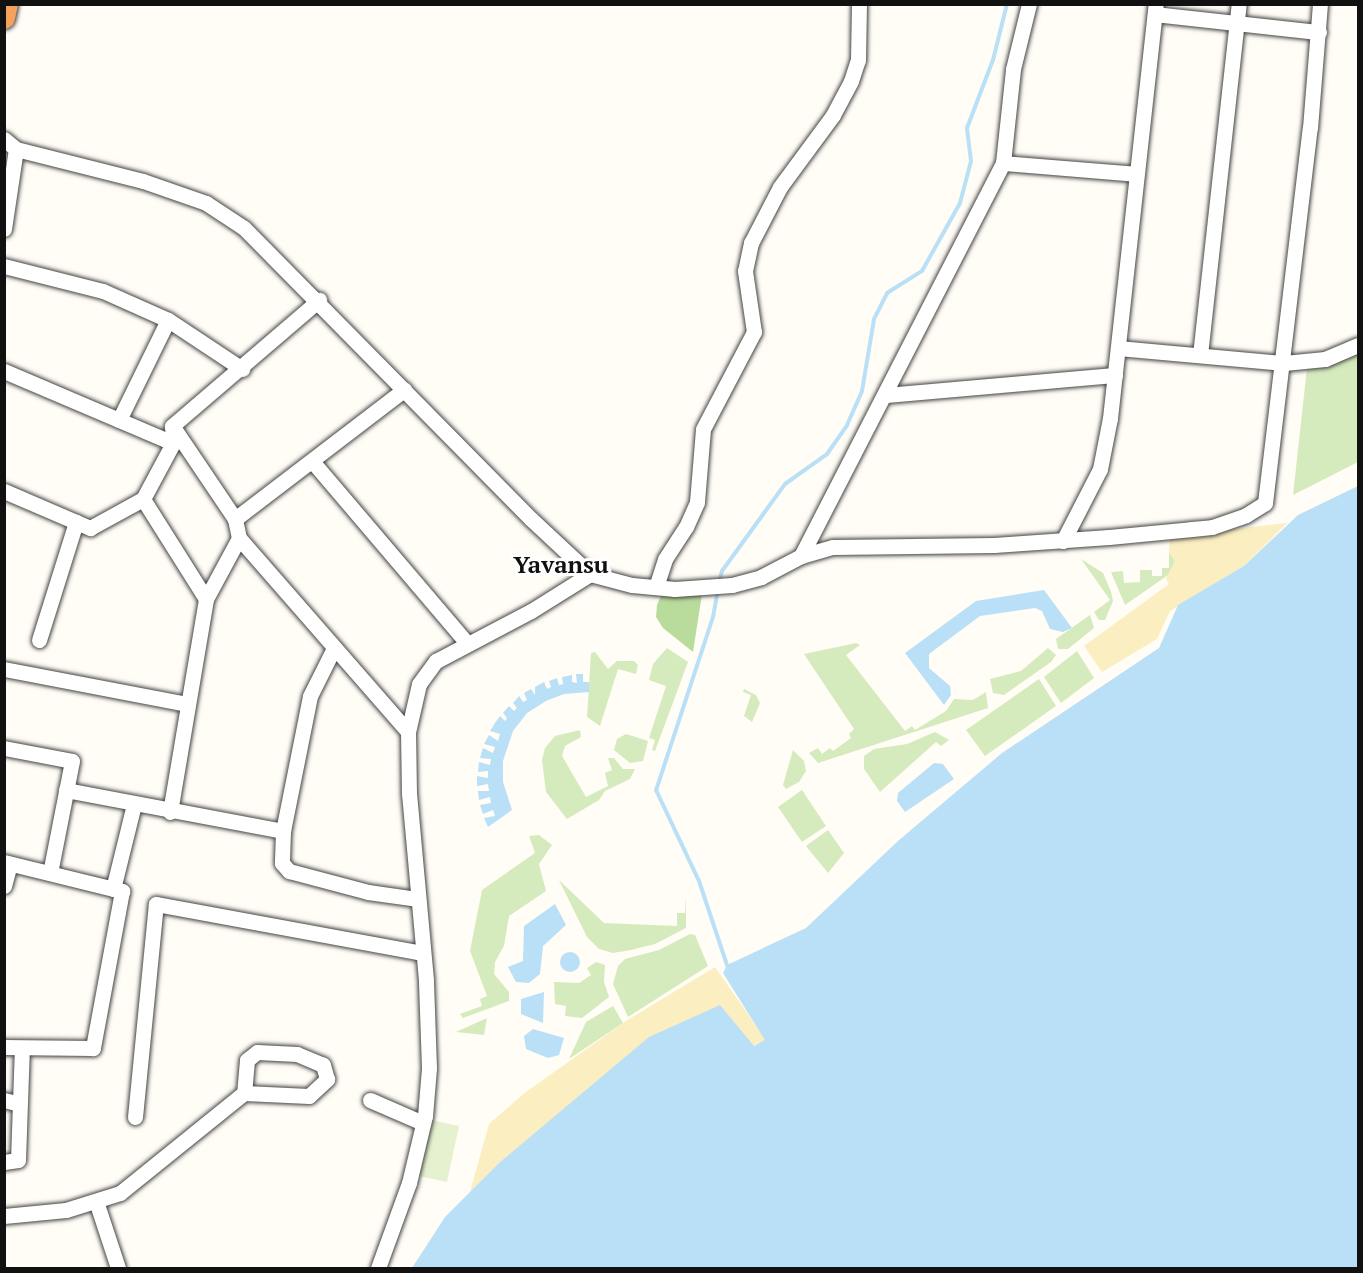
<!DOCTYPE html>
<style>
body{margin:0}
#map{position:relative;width:1363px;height:1273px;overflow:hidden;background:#fffdf5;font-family:"PT Serif",serif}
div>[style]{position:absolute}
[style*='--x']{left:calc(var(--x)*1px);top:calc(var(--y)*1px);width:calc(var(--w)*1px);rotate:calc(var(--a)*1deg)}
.green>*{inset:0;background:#d5ebbd}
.forest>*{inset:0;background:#b9dc9c}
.sand>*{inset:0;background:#fbeec1}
.pitch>*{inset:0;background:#e6f2cf}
.water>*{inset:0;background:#b9e0f7}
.round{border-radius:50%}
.stream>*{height:4px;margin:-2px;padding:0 2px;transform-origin:2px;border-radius:2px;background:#b9e0f7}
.roads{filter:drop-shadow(0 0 2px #444) drop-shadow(0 0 2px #444)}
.minor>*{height:15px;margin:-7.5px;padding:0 7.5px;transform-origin:7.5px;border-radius:7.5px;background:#fff}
.highway>*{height:22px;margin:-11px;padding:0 11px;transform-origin:11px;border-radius:11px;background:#f5a25d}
span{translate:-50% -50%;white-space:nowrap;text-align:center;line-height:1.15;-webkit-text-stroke:6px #fff;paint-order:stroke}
.district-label{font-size:24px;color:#111;font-weight:700}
.frame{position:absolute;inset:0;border:6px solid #111;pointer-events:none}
</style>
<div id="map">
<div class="green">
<div style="clip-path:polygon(1358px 353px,1358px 462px,1293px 495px,1307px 368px,1327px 367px)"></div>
<div style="clip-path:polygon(1169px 552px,1175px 561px,1171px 573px,1125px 605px,1111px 572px,1123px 571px,1124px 583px,1140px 582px,1140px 570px,1152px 570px,1152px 576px,1162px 576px,1162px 568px,1169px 568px)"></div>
<div style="clip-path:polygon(1081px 559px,1103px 573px,1111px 592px,1113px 601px,1105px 620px,1099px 620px,1094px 612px,1110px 600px)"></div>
<div style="clip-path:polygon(1090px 615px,1094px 628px,1068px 649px,1058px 649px,1056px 639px)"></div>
<div style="clip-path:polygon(856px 643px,860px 645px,846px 655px,905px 731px,912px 726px,915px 730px,946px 711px,954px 699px,973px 700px,986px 692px,988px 708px,818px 763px,809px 753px,818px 748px,822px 754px,830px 748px,833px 751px,851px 738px,849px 734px,854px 729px,804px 654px)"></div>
<div style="clip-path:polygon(667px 648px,688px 662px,655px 751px,652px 750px,655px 740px,649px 738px,666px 686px,649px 680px,653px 664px)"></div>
<div style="clip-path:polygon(1048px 648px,1056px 655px,1051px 662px,1004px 695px,993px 693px,990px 679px,1021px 671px)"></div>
<div style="clip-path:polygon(1077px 651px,1094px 678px,1061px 703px,1044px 677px)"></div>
<div style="clip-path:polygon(595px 652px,608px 669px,617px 661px,634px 661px,638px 665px,636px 674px,618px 669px,600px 726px,587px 717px,591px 653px)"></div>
<div style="clip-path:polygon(1039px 679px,1056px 706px,985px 756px,966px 730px)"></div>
<div style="clip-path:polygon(744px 689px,756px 695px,760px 703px,752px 722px,744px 716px,751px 695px,743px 692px)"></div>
<div style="clip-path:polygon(580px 730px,581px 737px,565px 746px,562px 756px,586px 797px,608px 786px,605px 773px,612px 770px,608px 758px,614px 758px,623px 769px,635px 769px,630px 779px,605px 791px,599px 800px,567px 819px,546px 792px,542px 760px,545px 748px,555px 736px)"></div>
<div style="clip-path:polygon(935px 732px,949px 740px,941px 746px,936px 742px,880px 792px,864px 769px,864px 756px,874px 749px,907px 744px)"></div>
<div style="clip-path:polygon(626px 734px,648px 741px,643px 761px,630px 763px,614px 750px,617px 739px)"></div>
<div style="clip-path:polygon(793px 750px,804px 761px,806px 771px,799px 782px,786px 789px,783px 785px)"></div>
<div style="clip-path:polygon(802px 790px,826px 826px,802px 842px,778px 807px)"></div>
<div style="clip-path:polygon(828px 830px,844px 853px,828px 873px,806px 846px)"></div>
<div style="clip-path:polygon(539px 835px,552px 845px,539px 864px,546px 891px,509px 916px,504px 946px,495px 962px,494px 974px,509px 992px,509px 1001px,463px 1018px,460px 1014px,482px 1006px,480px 999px,487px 996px,470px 951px,482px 890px,535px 853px,529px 836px)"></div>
<div style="clip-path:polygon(559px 880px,604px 923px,677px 926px,677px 913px,685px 913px,686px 895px,686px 928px,655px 944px,631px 950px,613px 953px,599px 949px,587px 937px)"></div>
<div style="clip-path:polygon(690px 934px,695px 935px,708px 966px,628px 1017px,613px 984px,618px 966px,625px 959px,659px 950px)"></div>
<div style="clip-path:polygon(596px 962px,605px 965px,604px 982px,609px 997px,582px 1018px,565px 1016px,566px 1006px,555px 1004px,554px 982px,579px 983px,591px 975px,587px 968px)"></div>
<div style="clip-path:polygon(613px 1006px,623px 1023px,569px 1059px,586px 1022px)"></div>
<div style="clip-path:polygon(487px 1018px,484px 1035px,456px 1032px)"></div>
</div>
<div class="forest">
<div style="clip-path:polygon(702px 594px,693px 652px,663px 628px,656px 617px,657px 605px,661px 596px)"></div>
</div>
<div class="sand">
<div style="clip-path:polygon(1287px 523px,1244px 566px,1170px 611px,1157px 639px,1102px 672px,1084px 646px,1169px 584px,1166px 578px,1175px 561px,1169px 552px,1170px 536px)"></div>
<div style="clip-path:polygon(715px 967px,766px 1040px,499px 1163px,470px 1192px,489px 1124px,526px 1092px,626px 1021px)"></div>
</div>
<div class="pitch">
<div style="clip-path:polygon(431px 1120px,459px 1126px,447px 1182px,419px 1176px)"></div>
</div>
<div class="water">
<div style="clip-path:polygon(1358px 486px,1358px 1268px,412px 1268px,445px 1217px,499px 1163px,649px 1037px,720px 1005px,754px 1046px,765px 1040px,723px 973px,727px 965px,806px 928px,898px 841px,1002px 753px,1159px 648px,1178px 605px,1244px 566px,1298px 515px)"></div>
<div style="clip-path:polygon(1044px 590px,1072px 628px,1063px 632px,1050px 629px,1042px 611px,1035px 608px,980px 616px,929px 654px,929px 668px,950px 686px,951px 695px,944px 705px,905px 653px,976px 601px)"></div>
<div style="clip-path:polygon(576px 674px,583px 674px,583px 682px,589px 682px,589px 692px,564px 694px,546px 701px,527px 713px,513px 731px,503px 761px,503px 782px,512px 810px,488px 827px,484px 818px,495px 816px,493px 810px,483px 814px,480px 805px,491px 803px,490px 797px,479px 800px,478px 791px,489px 791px,488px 784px,477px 786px,477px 776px,488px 778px,488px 771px,478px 772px,479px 762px,490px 765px,491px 759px,480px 758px,483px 748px,493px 753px,495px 747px,484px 744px,489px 735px,498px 741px,500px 734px,490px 731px,495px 723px,500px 716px,505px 721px,507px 718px,503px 713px,509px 706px,514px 711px,517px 708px,513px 703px,519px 696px,523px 702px,527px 700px,524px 693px,531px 689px,535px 695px,535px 687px,544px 682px,547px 689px,551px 687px,549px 681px,557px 678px,559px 685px,563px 684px,562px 677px,572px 675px,572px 682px,577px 683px)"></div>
<div style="clip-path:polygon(934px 763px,943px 764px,954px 779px,905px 812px,897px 801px,898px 793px)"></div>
<div style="clip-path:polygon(555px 904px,566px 925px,543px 946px,540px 974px,529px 983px,516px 982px,508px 967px,523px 961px,524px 926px)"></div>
<div class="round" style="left:560px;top:952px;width:20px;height:20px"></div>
<div style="clip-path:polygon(544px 992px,543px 1023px,521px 1014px,521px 999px)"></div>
<div style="clip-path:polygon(533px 1029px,564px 1038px,559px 1055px,548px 1058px,526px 1049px,524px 1036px)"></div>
</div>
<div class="stream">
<div style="--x:719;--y:582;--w:11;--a:-75"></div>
<div style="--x:722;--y:571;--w:107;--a:-54.1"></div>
<div style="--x:785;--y:484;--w:52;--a:-35.5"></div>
<div style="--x:827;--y:454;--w:35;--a:-55"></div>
<div style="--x:847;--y:425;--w:37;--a:-66"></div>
<div style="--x:862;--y:391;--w:73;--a:-80.5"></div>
<div style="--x:874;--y:319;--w:29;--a:-63"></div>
<div style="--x:887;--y:293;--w:41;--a:-32.2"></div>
<div style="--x:922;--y:271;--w:78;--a:-60.8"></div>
<div style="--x:960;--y:203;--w:43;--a:-75.3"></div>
<div style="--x:971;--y:161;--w:33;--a:-97"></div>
<div style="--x:967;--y:128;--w:73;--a:-69.1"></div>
<div style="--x:993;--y:60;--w:58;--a:-76"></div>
<div style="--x:718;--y:589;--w:28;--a:100"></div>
<div style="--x:713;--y:617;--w:182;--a:108.2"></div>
<div style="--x:656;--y:790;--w:101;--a:64.7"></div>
<div style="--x:699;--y:881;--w:89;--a:71.6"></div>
</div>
<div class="roads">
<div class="minor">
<div style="--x:1155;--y:14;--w:165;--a:6.3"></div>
<div style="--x:4;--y:139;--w:16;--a:40"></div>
<div style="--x:16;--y:149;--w:131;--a:14.1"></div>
<div style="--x:143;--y:181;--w:67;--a:19.2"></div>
<div style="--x:206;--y:203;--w:45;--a:33.3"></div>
<div style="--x:244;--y:228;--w:409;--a:45.4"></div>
<div style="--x:531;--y:519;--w:81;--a:43"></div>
<div style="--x:590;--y:574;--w:43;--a:14.7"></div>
<div style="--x:632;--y:585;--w:43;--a:5.3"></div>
<div style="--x:675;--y:589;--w:57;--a:-4"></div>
<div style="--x:732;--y:585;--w:30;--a:-15"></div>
<div style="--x:761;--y:577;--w:45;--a:-27.7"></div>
<div style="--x:801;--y:556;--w:33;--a:-16"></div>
<div style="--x:833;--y:547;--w:161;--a:-0.7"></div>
<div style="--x:994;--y:545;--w:115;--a:-4"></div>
<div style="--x:1109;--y:537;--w:103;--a:-5.5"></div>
<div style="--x:1212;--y:527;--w:36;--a:-19"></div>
<div style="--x:1246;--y:515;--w:22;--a:-32"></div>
<div style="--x:1265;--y:503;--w:378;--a:-83.2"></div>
<div style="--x:1310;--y:128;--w:124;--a:-85.4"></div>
<div style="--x:1003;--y:163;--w:134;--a:4.7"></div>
<div style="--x:4;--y:229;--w:81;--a:-81.5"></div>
<div style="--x:4;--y:266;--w:102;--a:14.2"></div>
<div style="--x:103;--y:291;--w:71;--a:24"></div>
<div style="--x:168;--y:320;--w:89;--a:33.5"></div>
<div style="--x:1118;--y:348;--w:167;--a:5.2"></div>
<div style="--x:1284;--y:363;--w:41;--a:-5.6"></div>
<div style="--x:1325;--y:359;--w:36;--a:-23"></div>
<div style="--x:1200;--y:355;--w:353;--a:-83.7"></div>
<div style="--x:4;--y:371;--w:184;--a:23.1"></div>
<div style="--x:885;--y:395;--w:231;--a:-5"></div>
<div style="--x:119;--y:420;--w:111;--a:-63.9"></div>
<div style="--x:173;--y:427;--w:111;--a:56"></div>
<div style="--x:312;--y:461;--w:238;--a:49.6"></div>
<div style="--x:4;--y:491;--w:94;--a:23.3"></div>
<div style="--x:90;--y:528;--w:60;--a:-28.7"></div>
<div style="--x:143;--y:499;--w:64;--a:-61.8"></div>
<div style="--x:173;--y:443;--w:17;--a:-93"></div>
<div style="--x:172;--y:426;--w:194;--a:-40.6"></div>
<div style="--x:143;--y:499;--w:118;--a:57.8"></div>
<div style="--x:239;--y:538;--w:257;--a:48.9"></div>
<div style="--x:1063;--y:541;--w:81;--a:-62.8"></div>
<div style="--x:1100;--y:469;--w:52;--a:-78.9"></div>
<div style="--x:1110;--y:418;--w:417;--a:-83.7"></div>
<div style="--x:801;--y:556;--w:442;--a:-62.8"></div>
<div style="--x:1003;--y:163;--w:95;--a:-83.9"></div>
<div style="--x:1013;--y:69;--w:67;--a:-76.2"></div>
<div style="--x:656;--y:587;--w:29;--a:-72"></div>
<div style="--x:665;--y:559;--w:38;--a:-57"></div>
<div style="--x:686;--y:527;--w:27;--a:-66"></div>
<div style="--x:697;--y:502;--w:73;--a:-85.3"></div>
<div style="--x:703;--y:429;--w:110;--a:-62.3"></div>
<div style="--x:754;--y:332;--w:62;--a:-98.4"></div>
<div style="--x:745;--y:271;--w:29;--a:-78"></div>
<div style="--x:751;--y:243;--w:63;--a:-62.6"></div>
<div style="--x:780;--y:187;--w:89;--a:-53.6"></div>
<div style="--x:833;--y:115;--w:38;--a:-62"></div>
<div style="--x:851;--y:81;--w:22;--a:-72"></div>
<div style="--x:858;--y:60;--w:56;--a:-89"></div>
<div style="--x:39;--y:640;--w:124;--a:-72.6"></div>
<div style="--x:334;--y:648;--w:54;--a:116.6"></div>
<div style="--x:310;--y:696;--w:138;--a:101.3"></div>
<div style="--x:283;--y:831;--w:32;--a:92"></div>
<div style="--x:282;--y:863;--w:11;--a:49"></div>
<div style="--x:289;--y:871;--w:82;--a:14.9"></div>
<div style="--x:368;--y:892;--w:49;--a:8.1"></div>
<div style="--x:4;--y:669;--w:187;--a:10.8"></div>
<div style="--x:4;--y:748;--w:69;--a:10.8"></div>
<div style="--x:72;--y:761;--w:114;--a:101.1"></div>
<div style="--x:66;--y:790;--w:221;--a:10.7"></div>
<div style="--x:170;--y:812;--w:216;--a:-80.4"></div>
<div style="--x:206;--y:599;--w:69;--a:-61.6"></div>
<div style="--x:239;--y:538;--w:19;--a:-102"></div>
<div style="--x:235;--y:519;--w:213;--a:-37.4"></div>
<div style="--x:4;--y:862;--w:122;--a:13.8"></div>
<div style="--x:122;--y:891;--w:160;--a:100.5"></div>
<div style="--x:93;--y:1048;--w:89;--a:-179.4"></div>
<div style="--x:4;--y:886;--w:23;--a:-75"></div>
<div style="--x:113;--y:889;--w:88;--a:-76.1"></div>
<div style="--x:4;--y:1100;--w:16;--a:14"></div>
<div style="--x:370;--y:1100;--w:58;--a:23.5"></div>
<div style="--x:135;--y:1117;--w:214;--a:-84.4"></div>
<div style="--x:156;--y:904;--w:271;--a:10.4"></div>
<div style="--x:4;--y:1162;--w:14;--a:-8"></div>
<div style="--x:18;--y:1160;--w:112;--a:-88"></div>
<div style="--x:96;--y:1201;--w:71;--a:71.8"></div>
<div style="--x:4;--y:1216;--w:62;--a:-5.5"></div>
<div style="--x:66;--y:1210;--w:57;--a:-17.5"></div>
<div style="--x:120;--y:1193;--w:159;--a:-38.9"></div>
<div style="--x:244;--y:1093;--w:65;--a:2.6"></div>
<div style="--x:309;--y:1096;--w:25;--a:-43"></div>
<div style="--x:327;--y:1079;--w:15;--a:-106"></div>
<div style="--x:323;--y:1065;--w:28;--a:-157"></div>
<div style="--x:297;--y:1054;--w:40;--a:-177.1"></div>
<div style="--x:257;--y:1052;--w:13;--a:141"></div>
<div style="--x:247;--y:1060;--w:33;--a:95"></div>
<div style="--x:378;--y:1268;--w:90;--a:-70"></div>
<div style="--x:409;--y:1183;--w:69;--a:-76.6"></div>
<div style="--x:425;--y:1116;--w:48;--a:-85.2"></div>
<div style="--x:429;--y:1068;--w:88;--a:-92"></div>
<div style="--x:426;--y:980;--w:187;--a:-95.2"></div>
<div style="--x:409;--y:794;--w:62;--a:-90.9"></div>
<div style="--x:408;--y:732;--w:49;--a:-77.1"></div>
<div style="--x:419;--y:684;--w:29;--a:-54"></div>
<div style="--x:436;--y:661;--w:107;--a:-27.8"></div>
<div style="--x:531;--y:611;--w:70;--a:-32.1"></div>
</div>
<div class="highway">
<div style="--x:4;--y:18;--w:14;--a:-78"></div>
</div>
</div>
<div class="district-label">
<span style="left:561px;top:565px">Yavansu</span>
</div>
<div class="frame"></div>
</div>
